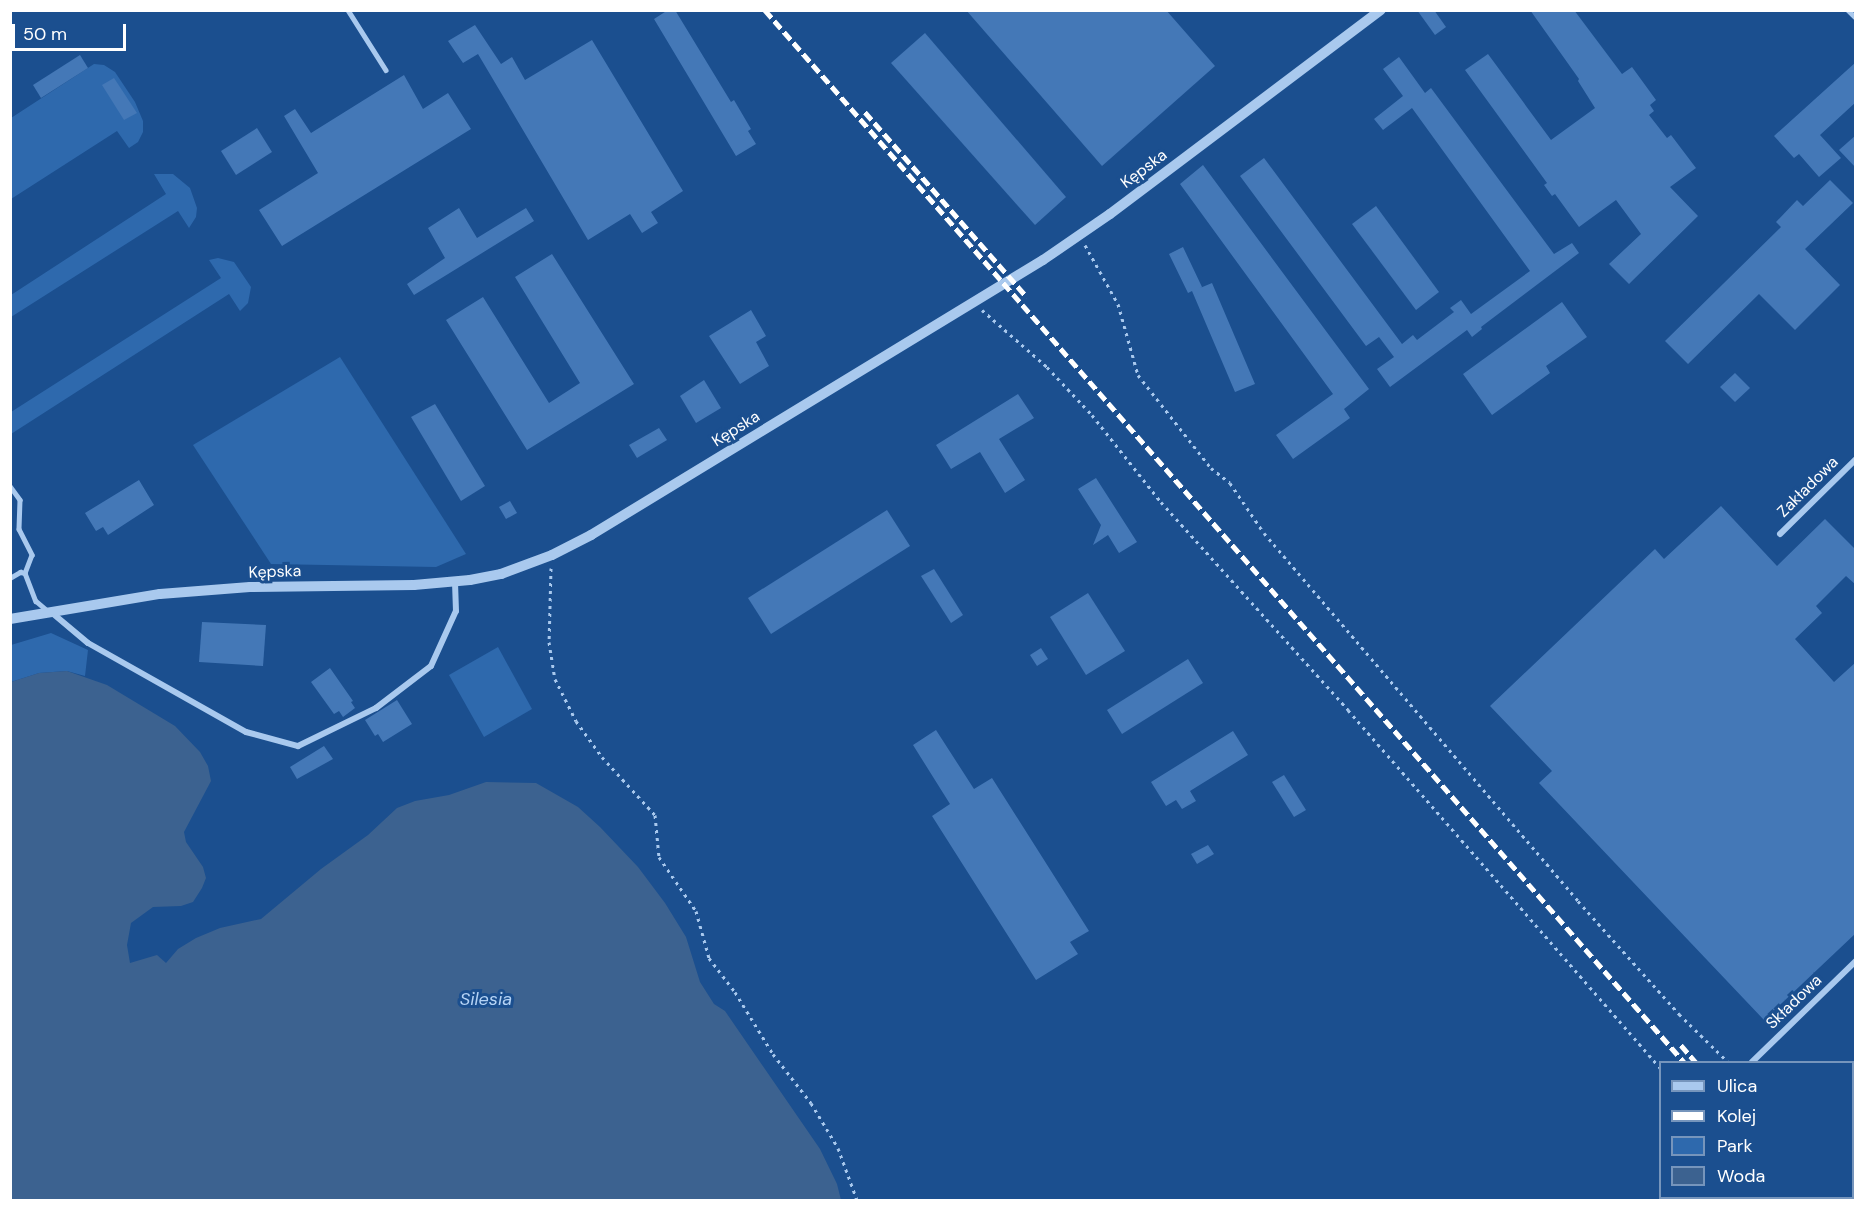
<!DOCTYPE html>
<meta charset="utf-8">
<style>
body{margin:0}
#map{position:relative;width:1866px;height:1211px;overflow:hidden;background:#1b4f8f;font-family:"DM Sans",sans-serif}
div>[style]{position:absolute}
[style*='--x']{left:calc(var(--x)*1px);top:calc(var(--y)*1px);width:calc(var(--w)*1px);rotate:calc(var(--a)*1deg)}
.green>*{inset:0;background:#2e69ad}
.water>*{inset:0;background:#3c6290}
.building>*{inset:0;background:#4478b7}
.path>*{height:3px;margin-top:-1.5px;transform-origin:0;background:repeating-linear-gradient(90deg,#a9c9ee 0 3px,transparent 0 7.5px)}
.service>*{height:4.5px;margin:-2.25px;padding:0 2.25px;transform-origin:2.25px;border-radius:2.25px;background:#a9c9ee}
.minor>*{height:6px;margin:-3px;padding:0 3px;transform-origin:3px;border-radius:3px;background:#a9c9ee}
.tertiary>*{height:10px;margin:-5px;padding:0 5px;transform-origin:5px;border-radius:5px;background:#a9c9ee}
.rail>*{height:4.5px;margin-top:-2.25px;transform-origin:0;background:repeating-linear-gradient(90deg,#fff 0 10px,transparent 0 14.5px)}
span{translate:-50% -50%;white-space:nowrap;text-align:center;line-height:1.15;-webkit-text-stroke:6px #1b4f8f;paint-order:stroke}
.street-label{font-size:16px;color:#fff}
.water-label{font-size:18px;color:#b5d3f5;font-style:italic}
.frame{position:absolute;inset:0;border:12px solid #fff;pointer-events:none}
.legend{position:absolute;left:1659px;top:1061px;width:195px;height:138px;box-sizing:border-box;background:#1b4f8f;border:2px solid #7695bc;margin:0;padding:8px 10px;list-style:none;font-size:18px;color:#fff}
.legend li{display:flex;align-items:center;gap:12px;height:30px}
.legend b{width:30px;border:2px solid #7695bc}
.scale{position:absolute;left:12px;top:24px;width:114px;height:27px;box-sizing:border-box;border:3px solid #fff;border-top:0;padding-left:8px;font-size:18px;line-height:21px;white-space:nowrap;color:#fff;-webkit-text-stroke:4px #1b4f8f;paint-order:stroke}
</style>
<div id="map">
<div class="green">
<div style="clip-path:polygon(94px 64px,104px 65px,115px 72px,135px 102px,143px 121px,143px 132px,138px 142px,129px 148px,117px 131px,11px 199px,11px 118px)"></div>
<div style="clip-path:polygon(154px 174px,173px 174px,190px 188px,197px 208px,196px 217px,189px 228px,178px 211px,11px 317px,11px 295px,166px 194px)"></div>
<div style="clip-path:polygon(218px 258px,234px 262px,251px 287px,248px 303px,240px 311px,229px 294px,11px 434px,11px 412px,221px 278px,209px 260px)"></div>
<div style="clip-path:polygon(340px 357px,466px 554px,436px 567px,271px 564px,193px 445px)"></div>
<div style="clip-path:polygon(51px 633px,88px 650px,85px 676px,67px 671px,39px 673px,11px 682px,11px 645px)"></div>
<div style="clip-path:polygon(498px 647px,532px 709px,484px 737px,449px 675px)"></div>
</div>
<div class="water">
<div style="clip-path:polygon(67px 671px,107px 685px,175px 726px,200px 752px,208px 766px,211px 781px,184px 832px,186px 842px,203px 867px,206px 878px,202px 888px,193px 902px,181px 906px,153px 907px,131px 923px,127px 945px,130px 963px,157px 955px,166px 963px,178px 949px,196px 938px,220px 928px,261px 919px,321px 869px,368px 835px,397px 808px,415px 801px,449px 795px,486px 782px,536px 783px,578px 807px,600px 827px,638px 867px,665px 903px,686px 937px,700px 982px,714px 1004px,725px 1011px,820px 1149px,837px 1184px,841px 1200px,11px 1200px,11px 682px,39px 673px)"></div>
</div>
<div class="building">
<div style="clip-path:polygon(668px 10px,675px 10px,731px 102px,734px 100px,751px 129px,748px 131px,756px 144px,736px 156px,654px 19px)"></div>
<div style="clip-path:polygon(966px 10px,1166px 10px,1215px 66px,1102px 166px)"></div>
<div style="clip-path:polygon(1417px 10px,1434px 10px,1446px 27px,1435px 35px)"></div>
<div style="clip-path:polygon(1530px 10px,1574px 10px,1622px 74px,1632px 67px,1656px 100px,1650px 105px,1654px 111px,1649px 115px,1667px 138px,1671px 135px,1696px 168px,1670px 187px,1698px 216px,1629px 284px,1609px 264px,1641px 234px,1616px 200px,1579px 227px,1555px 194px,1552px 196px,1544px 185px,1547px 183px,1465px 70px,1488px 54px,1551px 140px,1595px 108px,1578px 81px,1579px 79px)"></div>
<div style="clip-path:polygon(475px 25px,501px 64px,512px 57px,525px 80px,592px 40px,683px 191px,651px 212px,658px 223px,642px 233px,630px 214px,588px 240px,478px 54px,463px 63px,448px 41px)"></div>
<div style="clip-path:polygon(925px 33px,1066px 197px,1035px 225px,891px 63px)"></div>
<div style="clip-path:polygon(80px 55px,88px 68px,41px 98px,33px 85px)"></div>
<div style="clip-path:polygon(1399px 57px,1425px 93px,1431px 88px,1554px 254px,1572px 243px,1579px 253px,1481px 327px,1482px 329px,1472px 337px,1467px 330px,1390px 387px,1377px 369px,1394px 357px,1379px 337px,1366px 346px,1240px 176px,1264px 158px,1402px 344px,1413px 335px,1417px 340px,1454px 312px,1450px 308px,1461px 300px,1471px 314px,1530px 271px,1412px 108px,1383px 130px,1374px 119px,1403px 96px,1383px 69px)"></div>
<div style="clip-path:polygon(1856px 62px,1856px 102px,1820px 135px,1841px 158px,1819px 177px,1799px 154px,1794px 158px,1774px 136px)"></div>
<div style="clip-path:polygon(404px 75px,423px 109px,448px 93px,471px 129px,282px 246px,259px 210px,318px 173px,284px 116px,295px 109px,311px 133px)"></div>
<div style="clip-path:polygon(114px 78px,137px 113px,124px 120px,102px 85px)"></div>
<div style="clip-path:polygon(257px 128px,272px 152px,236px 175px,221px 151px)"></div>
<div style="clip-path:polygon(1856px 135px,1856px 168px,1839px 150px)"></div>
<div style="clip-path:polygon(1203px 165px,1369px 389px,1344px 409px,1350px 418px,1293px 459px,1276px 435px,1333px 394px,1180px 184px)"></div>
<div style="clip-path:polygon(1830px 180px,1853px 203px,1805px 249px,1840px 285px,1795px 330px,1759px 294px,1688px 364px,1665px 341px,1781px 227px,1776px 222px,1797px 200px,1803px 206px)"></div>
<div style="clip-path:polygon(1376px 206px,1439px 292px,1416px 310px,1352px 224px)"></div>
<div style="clip-path:polygon(459px 208px,477px 238px,526px 208px,534px 221px,414px 295px,407px 284px,445px 258px,428px 228px)"></div>
<div style="clip-path:polygon(1183px 247px,1202px 287px,1200px 288px,1212px 283px,1255px 384px,1235px 392px,1192px 291px,1188px 293px,1169px 254px)"></div>
<div style="clip-path:polygon(552px 254px,634px 384px,527px 450px,446px 320px,483px 297px,549px 403px,580px 383px,515px 277px)"></div>
<div style="clip-path:polygon(1562px 302px,1587px 337px,1546px 366px,1550px 373px,1492px 415px,1463px 374px)"></div>
<div style="clip-path:polygon(751px 310px,766px 336px,756px 342px,769px 366px,740px 384px,709px 336px)"></div>
<div style="clip-path:polygon(1735px 373px,1750px 388px,1735px 402px,1720px 387px)"></div>
<div style="clip-path:polygon(704px 380px,721px 408px,696px 423px,680px 396px)"></div>
<div style="clip-path:polygon(1018px 394px,1034px 418px,999px 439px,1025px 480px,1005px 493px,980px 452px,951px 469px,936px 445px)"></div>
<div style="clip-path:polygon(435px 404px,485px 486px,461px 501px,411px 417px)"></div>
<div style="clip-path:polygon(659px 428px,667px 440px,637px 458px,629px 445px)"></div>
<div style="clip-path:polygon(1096px 478px,1137px 542px,1119px 553px,1108px 535px,1093px 545px,1101px 525px,1078px 489px)"></div>
<div style="clip-path:polygon(139px 480px,154px 505px,108px 535px,103px 527px,96px 531px,85px 513px)"></div>
<div style="clip-path:polygon(510px 501px,517px 513px,506px 519px,499px 507px)"></div>
<div style="clip-path:polygon(1721px 506px,1777px 566px,1825px 519px,1856px 550px,1856px 585px,1846px 576px,1816px 606px,1822px 613px,1795px 639px,1834px 682px,1856px 662px,1856px 933px,1764px 1020px,1539px 783px,1552px 771px,1490px 706px,1655px 549px,1664px 559px)"></div>
<div style="clip-path:polygon(887px 510px,910px 546px,771px 634px,748px 598px)"></div>
<div style="clip-path:polygon(934px 569px,963px 615px,951px 623px,921px 576px)"></div>
<div style="clip-path:polygon(1088px 593px,1125px 651px,1086px 675px,1050px 617px)"></div>
<div style="clip-path:polygon(202px 622px,266px 625px,263px 666px,199px 662px)"></div>
<div style="clip-path:polygon(1041px 648px,1048px 659px,1037px 666px,1030px 655px)"></div>
<div style="clip-path:polygon(1188px 659px,1203px 683px,1122px 734px,1107px 710px)"></div>
<div style="clip-path:polygon(330px 668px,353px 701px,351px 702px,355px 708px,343px 717px,339px 711px,334px 714px,311px 682px)"></div>
<div style="clip-path:polygon(397px 700px,412px 724px,383px 742px,378px 734px,375px 736px,365px 720px)"></div>
<div style="clip-path:polygon(936px 730px,974px 789px,992px 778px,1089px 931px,1070px 942px,1078px 954px,1036px 980px,932px 816px,950px 804px,913px 745px)"></div>
<div style="clip-path:polygon(1233px 731px,1248px 755px,1190px 791px,1196px 801px,1182px 809px,1176px 800px,1166px 806px,1151px 782px)"></div>
<div style="clip-path:polygon(324px 746px,333px 759px,297px 779px,290px 767px)"></div>
<div style="clip-path:polygon(1284px 775px,1306px 810px,1294px 817px,1272px 782px)"></div>
<div style="clip-path:polygon(1208px 845px,1214px 854px,1197px 864px,1191px 854px)"></div>
</div>
<div class="path">
<div style="--x:1085;--y:245;--w:68;--a:60.8"></div>
<div style="--x:1118;--y:304;--w:74;--a:74.3"></div>
<div style="--x:1138;--y:375;--w:118;--a:51.9"></div>
<div style="--x:1211;--y:468;--w:24;--a:38"></div>
<div style="--x:1230;--y:483;--w:60;--a:55.8"></div>
<div style="--x:1264;--y:533;--w:484;--a:49.5"></div>
<div style="--x:1578;--y:901;--w:152;--a:48.2"></div>
<div style="--x:1679;--y:1014;--w:69;--a:44.4"></div>
<div style="--x:982;--y:310;--w:86;--a:41.2"></div>
<div style="--x:1047;--y:367;--w:66;--a:46.8"></div>
<div style="--x:1092;--y:415;--w:111;--a:51.6"></div>
<div style="--x:1161;--y:502;--w:280;--a:48"></div>
<div style="--x:1348;--y:710;--w:475;--a:48.9"></div>
<div style="--x:551;--y:568;--w:74;--a:91.5"></div>
<div style="--x:549;--y:642;--w:37;--a:81"></div>
<div style="--x:555;--y:679;--w:47;--a:63.4"></div>
<div style="--x:576;--y:721;--w:44;--a:54.2"></div>
<div style="--x:602;--y:757;--w:79;--a:47.6"></div>
<div style="--x:655;--y:815;--w:42;--a:84.6"></div>
<div style="--x:659;--y:857;--w:65;--a:55.6"></div>
<div style="--x:696;--y:911;--w:49;--a:74.5"></div>
<div style="--x:709;--y:958;--w:43;--a:52.6"></div>
<div style="--x:735;--y:992;--w:73;--a:58.5"></div>
<div style="--x:773;--y:1054;--w:62;--a:52.2"></div>
<div style="--x:811;--y:1103;--w:52;--a:59"></div>
<div style="--x:838;--y:1148;--w:55;--a:69.9"></div>
<div style="--x:1772;--y:1198;--w:3;--a:45"></div>
<div style="--x:1841;--y:1198;--w:4;--a:34"></div>
</div>
<div class="service">
<div style="--x:348;--y:10;--w:71;--a:57.7"></div>
<div style="--x:1848;--y:10;--w:11;--a:45"></div>
<div style="--x:10;--y:486;--w:17;--a:54"></div>
<div style="--x:20;--y:500;--w:29;--a:92"></div>
<div style="--x:19;--y:529;--w:29;--a:63"></div>
<div style="--x:32;--y:555;--w:19;--a:111"></div>
<div style="--x:10;--y:578;--w:12;--a:-31"></div>
<div style="--x:20;--y:572;--w:5;--a:11"></div>
<div style="--x:25;--y:573;--w:30;--a:69"></div>
<div style="--x:36;--y:601;--w:16;--a:40"></div>
</div>
<div class="minor">
<div style="--x:1780;--y:534;--w:107;--a:-44.6"></div>
<div style="--x:51;--y:612;--w:48;--a:40"></div>
<div style="--x:88;--y:643;--w:181;--a:29.4"></div>
<div style="--x:246;--y:732;--w:54;--a:15.1"></div>
<div style="--x:298;--y:746;--w:87;--a:-26"></div>
<div style="--x:376;--y:708;--w:69;--a:-37.4"></div>
<div style="--x:431;--y:666;--w:60;--a:-65.6"></div>
<div style="--x:456;--y:611;--w:29;--a:-92"></div>
<div style="--x:1752;--y:1062;--w:145;--a:-44.2"></div>
</div>
<div class="tertiary">
<div style="--x:10;--y:619;--w:152;--a:-9.5"></div>
<div style="--x:160;--y:594;--w:90;--a:-4.4"></div>
<div style="--x:250;--y:587;--w:164;--a:-0.7"></div>
<div style="--x:414;--y:585;--w:56;--a:-5.1"></div>
<div style="--x:470;--y:580;--w:32;--a:-11"></div>
<div style="--x:501;--y:574;--w:54;--a:-20.4"></div>
<div style="--x:552;--y:555;--w:44;--a:-27.1"></div>
<div style="--x:591;--y:535;--w:529;--a:-31.32"></div>
<div style="--x:1043;--y:260;--w:81;--a:-34.5"></div>
<div style="--x:1110;--y:214;--w:339;--a:-37"></div>
</div>
<div class="rail">
<div style="--x:765;--y:10;--w:1397;--a:48.86"></div>
<div style="--x:865;--y:112;--w:246;--a:48.8"></div>
<div style="--x:1681;--y:1045;--w:23;--a:49"></div>
<div style="--x:1802;--y:1198;--w:4;--a:34"></div>
<div style="--x:1814;--y:1198;--w:4;--a:34"></div>
</div>
<div class="street-label">
<span style="left:1144px;top:169px;rotate:-37deg">Kępska</span>
<span style="left:736px;top:429px;rotate:-32deg">Kępska</span>
<span style="left:1808px;top:487px;rotate:-45deg">Zakładowa</span>
<span style="left:275px;top:572px;rotate:-2deg">Kępska</span>
<span style="left:1794px;top:1002px;rotate:-44deg">Składowa</span>
</div>
<div class="water-label">
<span style="left:486px;top:999px">Silesia</span>
</div>
<div class="frame"></div>
<ul class="legend">
<li><b style="height:8px;background:#a9c9ee"></b>Ulica</li>
<li><b style="height:8px;background:#fff"></b>Kolej</li>
<li><b style="height:16px;background:#2e69ad"></b>Park</li>
<li><b style="height:16px;background:#3c6290"></b>Woda</li>
</ul>
<div class="scale">50 m</div>
</div>
